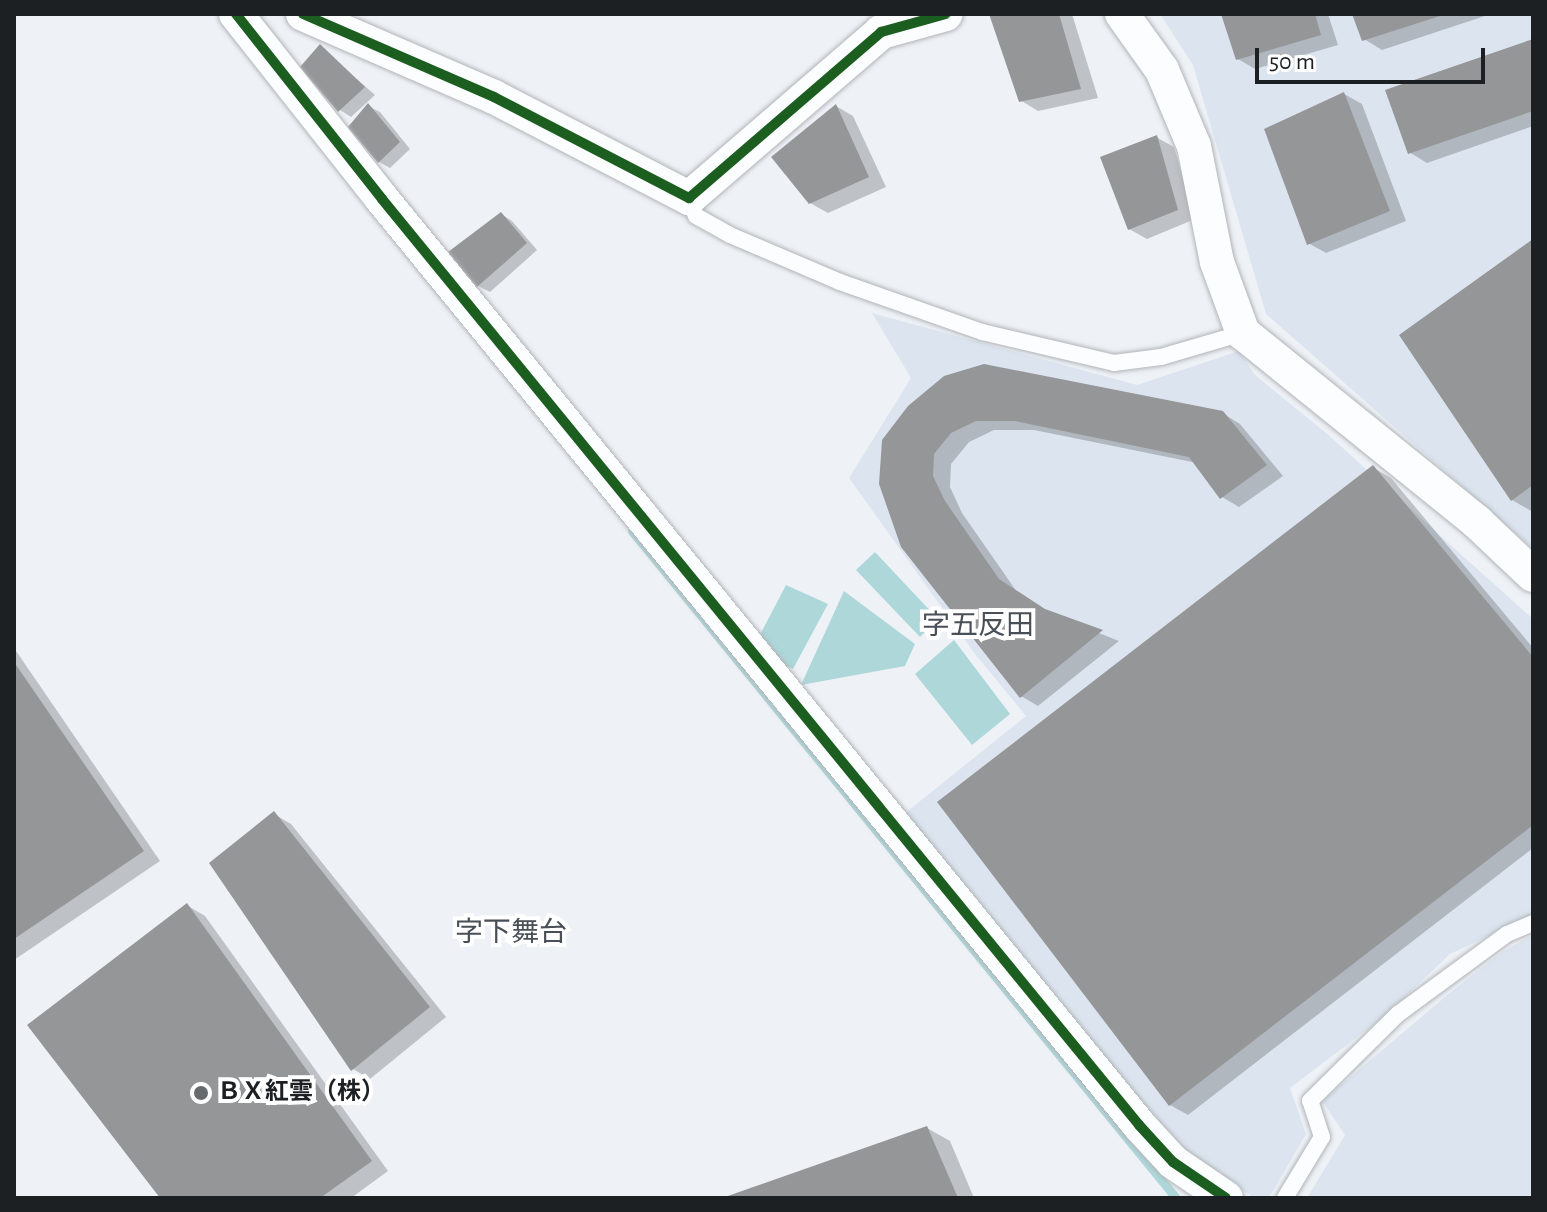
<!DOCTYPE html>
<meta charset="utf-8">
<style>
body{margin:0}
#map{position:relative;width:1547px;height:1212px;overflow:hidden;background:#eef2f7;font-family:"Alegreya Sans","Noto Sans JP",sans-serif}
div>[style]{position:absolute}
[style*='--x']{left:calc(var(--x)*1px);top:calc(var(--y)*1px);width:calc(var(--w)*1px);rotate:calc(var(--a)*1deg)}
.built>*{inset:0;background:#dce5ef}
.water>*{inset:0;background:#aed7d9}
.shadow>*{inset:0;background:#0003}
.stream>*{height:9px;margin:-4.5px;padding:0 4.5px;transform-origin:4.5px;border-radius:4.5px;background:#aed7d9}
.building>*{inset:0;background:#959698}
.roads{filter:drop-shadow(0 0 2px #b1b4b8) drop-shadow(0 0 2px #b1b4b8)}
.service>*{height:16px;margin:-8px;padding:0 8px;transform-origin:8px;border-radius:8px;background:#fcfdfe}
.minor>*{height:34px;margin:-17px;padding:0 17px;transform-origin:17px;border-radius:17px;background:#fcfdfe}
.cycleway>*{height:10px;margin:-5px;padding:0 5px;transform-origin:5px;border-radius:5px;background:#1b5e20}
.dots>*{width:22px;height:22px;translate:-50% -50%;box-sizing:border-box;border:4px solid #fff;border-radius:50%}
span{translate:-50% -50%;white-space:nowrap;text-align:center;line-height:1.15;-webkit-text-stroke:8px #fff;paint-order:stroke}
.poi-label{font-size:24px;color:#1d2023;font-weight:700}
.left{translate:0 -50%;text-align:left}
.quarter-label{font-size:28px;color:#484f56}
.frame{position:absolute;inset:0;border:16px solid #1d2023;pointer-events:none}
.scale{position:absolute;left:1255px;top:48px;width:230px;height:36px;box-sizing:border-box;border:4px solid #1d2023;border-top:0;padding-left:10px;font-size:24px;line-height:28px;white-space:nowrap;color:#1d2023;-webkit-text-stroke:6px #fff;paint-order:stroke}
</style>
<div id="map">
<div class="built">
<div style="clip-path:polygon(1160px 14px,1533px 14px,1533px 549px,1266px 314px,1193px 65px)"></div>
<div style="clip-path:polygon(872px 313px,1137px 385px,1239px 351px,1255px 375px,1325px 432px,1533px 619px,1533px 915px,1450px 954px,1385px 1016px,1290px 1088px,1306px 1134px,1269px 1198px,1254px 1198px,1174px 1143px,904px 814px,1026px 716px,975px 654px,849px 478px,911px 378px)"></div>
<div style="clip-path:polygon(1533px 935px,1533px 1198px,1307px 1198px,1345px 1135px,1322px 1101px,1452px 991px,1502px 952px)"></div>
</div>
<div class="water">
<div style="clip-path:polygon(875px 552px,938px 619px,920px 637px,856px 570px)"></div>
<div style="clip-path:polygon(786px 585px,828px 604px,793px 669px,752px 650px)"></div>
<div style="clip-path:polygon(844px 591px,915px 644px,905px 666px,801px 685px)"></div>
<div style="clip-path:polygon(954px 640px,1010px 714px,972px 745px,915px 674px)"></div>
</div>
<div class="shadow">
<div style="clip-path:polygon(991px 14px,1072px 14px,1098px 98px,1038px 111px,1020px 100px)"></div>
<div style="clip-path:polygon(1223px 14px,1328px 14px,1338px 45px,1255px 69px,1238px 59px)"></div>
<div style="clip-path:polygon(1355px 14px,1491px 14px,1382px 50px,1364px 39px)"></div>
<div style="clip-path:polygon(1533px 41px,1533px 126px,1427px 163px,1409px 152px)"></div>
<div style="clip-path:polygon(320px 47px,375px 95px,351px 117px,340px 110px)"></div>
<div style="clip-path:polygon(1344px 94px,1362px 104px,1406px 221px,1326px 253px,1308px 243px)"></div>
<div style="clip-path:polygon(368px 106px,380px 112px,410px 149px,390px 168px,379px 162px,351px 127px)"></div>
<div style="clip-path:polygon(836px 106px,853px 116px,886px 187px,828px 213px,810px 203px)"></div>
<div style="clip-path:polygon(1156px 137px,1174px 147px,1195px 219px,1147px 239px,1129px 229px)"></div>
<div style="clip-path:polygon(501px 214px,512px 221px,537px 250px,490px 292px,478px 286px)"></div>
<div style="clip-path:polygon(1533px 241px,1533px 512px,1512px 500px)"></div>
<div style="clip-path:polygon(909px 407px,1222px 413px,1240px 424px,1283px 476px,1239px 507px,1222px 497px,1197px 463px,1034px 430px,994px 430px,969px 442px,951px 464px,950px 487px,962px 513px,1017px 592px,1049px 613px,1119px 641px,1038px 706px,1021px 696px,902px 546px)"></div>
<div style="clip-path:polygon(1374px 468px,1391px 478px,1533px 648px,1533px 848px,1188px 1115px,1170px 1105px)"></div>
<div style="clip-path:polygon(14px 648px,160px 861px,14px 960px)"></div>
<div style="clip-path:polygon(274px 814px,291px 824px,446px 1017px,370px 1079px,353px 1069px)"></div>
<div style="clip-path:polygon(188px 906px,205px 916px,388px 1171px,351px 1198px,163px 1198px)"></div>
<div style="clip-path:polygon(927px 1128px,950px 1141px,974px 1198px,727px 1198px)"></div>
</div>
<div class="stream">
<div style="--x:632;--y:531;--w:861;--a:50.8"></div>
</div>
<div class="building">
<div style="clip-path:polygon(989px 14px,1059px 14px,1081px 89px,1019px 102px)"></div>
<div style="clip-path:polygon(1221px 14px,1315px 14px,1321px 35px,1236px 60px)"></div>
<div style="clip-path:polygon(1352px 14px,1442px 14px,1443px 15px,1362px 41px)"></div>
<div style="clip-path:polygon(1533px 39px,1533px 111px,1408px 154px,1385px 90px)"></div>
<div style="clip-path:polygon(320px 44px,365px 87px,338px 112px,300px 67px)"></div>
<div style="clip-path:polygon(1344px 92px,1390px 211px,1307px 245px,1264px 129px)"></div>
<div style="clip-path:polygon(368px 103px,400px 142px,378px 163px,348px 127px)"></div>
<div style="clip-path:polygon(836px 104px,869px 177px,809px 204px,771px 157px)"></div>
<div style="clip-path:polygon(1157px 135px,1178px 210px,1128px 230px,1100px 157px)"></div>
<div style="clip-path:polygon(501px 212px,527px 243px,477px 287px,448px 252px)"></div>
<div style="clip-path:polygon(1533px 239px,1533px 485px,1511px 501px,1399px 335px)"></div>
<div style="clip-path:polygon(984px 364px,1223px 411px,1267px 465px,1220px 499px,1189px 457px,1015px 421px,976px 421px,951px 433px,934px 454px,933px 476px,945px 501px,999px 579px,1045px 609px,1103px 630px,1020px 698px,901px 547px,879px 484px,882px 440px,908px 406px,944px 376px)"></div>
<div style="clip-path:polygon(1373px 465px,1533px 657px,1533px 825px,1169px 1106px,937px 802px)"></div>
<div style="clip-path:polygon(14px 662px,144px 851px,14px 939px)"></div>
<div style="clip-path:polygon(274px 811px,430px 1007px,351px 1071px,209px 863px)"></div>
<div style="clip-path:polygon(187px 903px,372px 1161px,320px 1198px,160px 1198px,27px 1025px)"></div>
<div style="clip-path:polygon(927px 1126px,958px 1198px,722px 1198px)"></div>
</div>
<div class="roads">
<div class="service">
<div style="--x:689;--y:198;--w:19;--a:69"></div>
<div style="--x:696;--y:216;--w:39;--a:29"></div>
<div style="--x:730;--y:235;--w:120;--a:23.1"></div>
<div style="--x:840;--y:282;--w:151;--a:19.4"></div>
<div style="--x:982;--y:332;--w:136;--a:13.2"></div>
<div style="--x:1114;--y:363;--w:47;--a:-7.3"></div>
<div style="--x:1161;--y:357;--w:85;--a:-16.3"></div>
<div style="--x:1285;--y:1198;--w:71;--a:-58.8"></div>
<div style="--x:1322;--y:1137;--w:38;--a:-108"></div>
<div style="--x:1310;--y:1101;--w:124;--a:-44.7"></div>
<div style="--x:1398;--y:1014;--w:135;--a:-36.3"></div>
<div style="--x:1507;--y:934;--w:28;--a:-23"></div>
</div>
<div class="minor">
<div style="--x:236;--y:14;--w:236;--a:51.7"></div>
<div style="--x:382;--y:199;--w:1196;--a:50.73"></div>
<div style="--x:1139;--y:1125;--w:50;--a:47.4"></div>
<div style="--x:1173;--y:1162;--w:64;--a:34.2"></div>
<div style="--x:303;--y:14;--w:208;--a:23.5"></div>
<div style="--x:494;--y:97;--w:220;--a:27.4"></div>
<div style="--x:689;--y:198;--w:254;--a:-40.8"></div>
<div style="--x:881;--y:32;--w:67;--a:-15.5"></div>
<div style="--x:1122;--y:14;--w:69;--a:54.5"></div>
<div style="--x:1162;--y:70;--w:82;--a:67.2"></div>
<div style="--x:1194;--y:146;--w:118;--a:78.8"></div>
<div style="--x:1217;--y:262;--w:76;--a:69.9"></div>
<div style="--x:1243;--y:333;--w:301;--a:38.9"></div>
<div style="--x:1477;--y:522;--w:77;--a:43.4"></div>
</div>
</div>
<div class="cycleway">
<div style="--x:236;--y:14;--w:236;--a:51.7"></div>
<div style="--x:382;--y:199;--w:1196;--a:50.73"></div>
<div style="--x:1139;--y:1125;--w:50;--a:47.4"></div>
<div style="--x:1173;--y:1162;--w:64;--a:34.2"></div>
<div style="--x:303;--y:14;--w:208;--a:23.5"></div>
<div style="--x:494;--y:97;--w:220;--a:27.4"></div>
<div style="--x:689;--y:198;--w:254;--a:-40.8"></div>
<div style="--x:881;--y:32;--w:67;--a:-15.5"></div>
</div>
<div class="dots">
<div style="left:201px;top:1093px;background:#666a6d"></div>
</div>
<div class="poi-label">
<span class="left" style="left:217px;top:1093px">ＢＸ紅雲（株）</span>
</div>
<div class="quarter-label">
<span style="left:978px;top:626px">字五反田</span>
<span style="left:511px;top:933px">字下舞台</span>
</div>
<div class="frame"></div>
<div class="scale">50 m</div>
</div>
